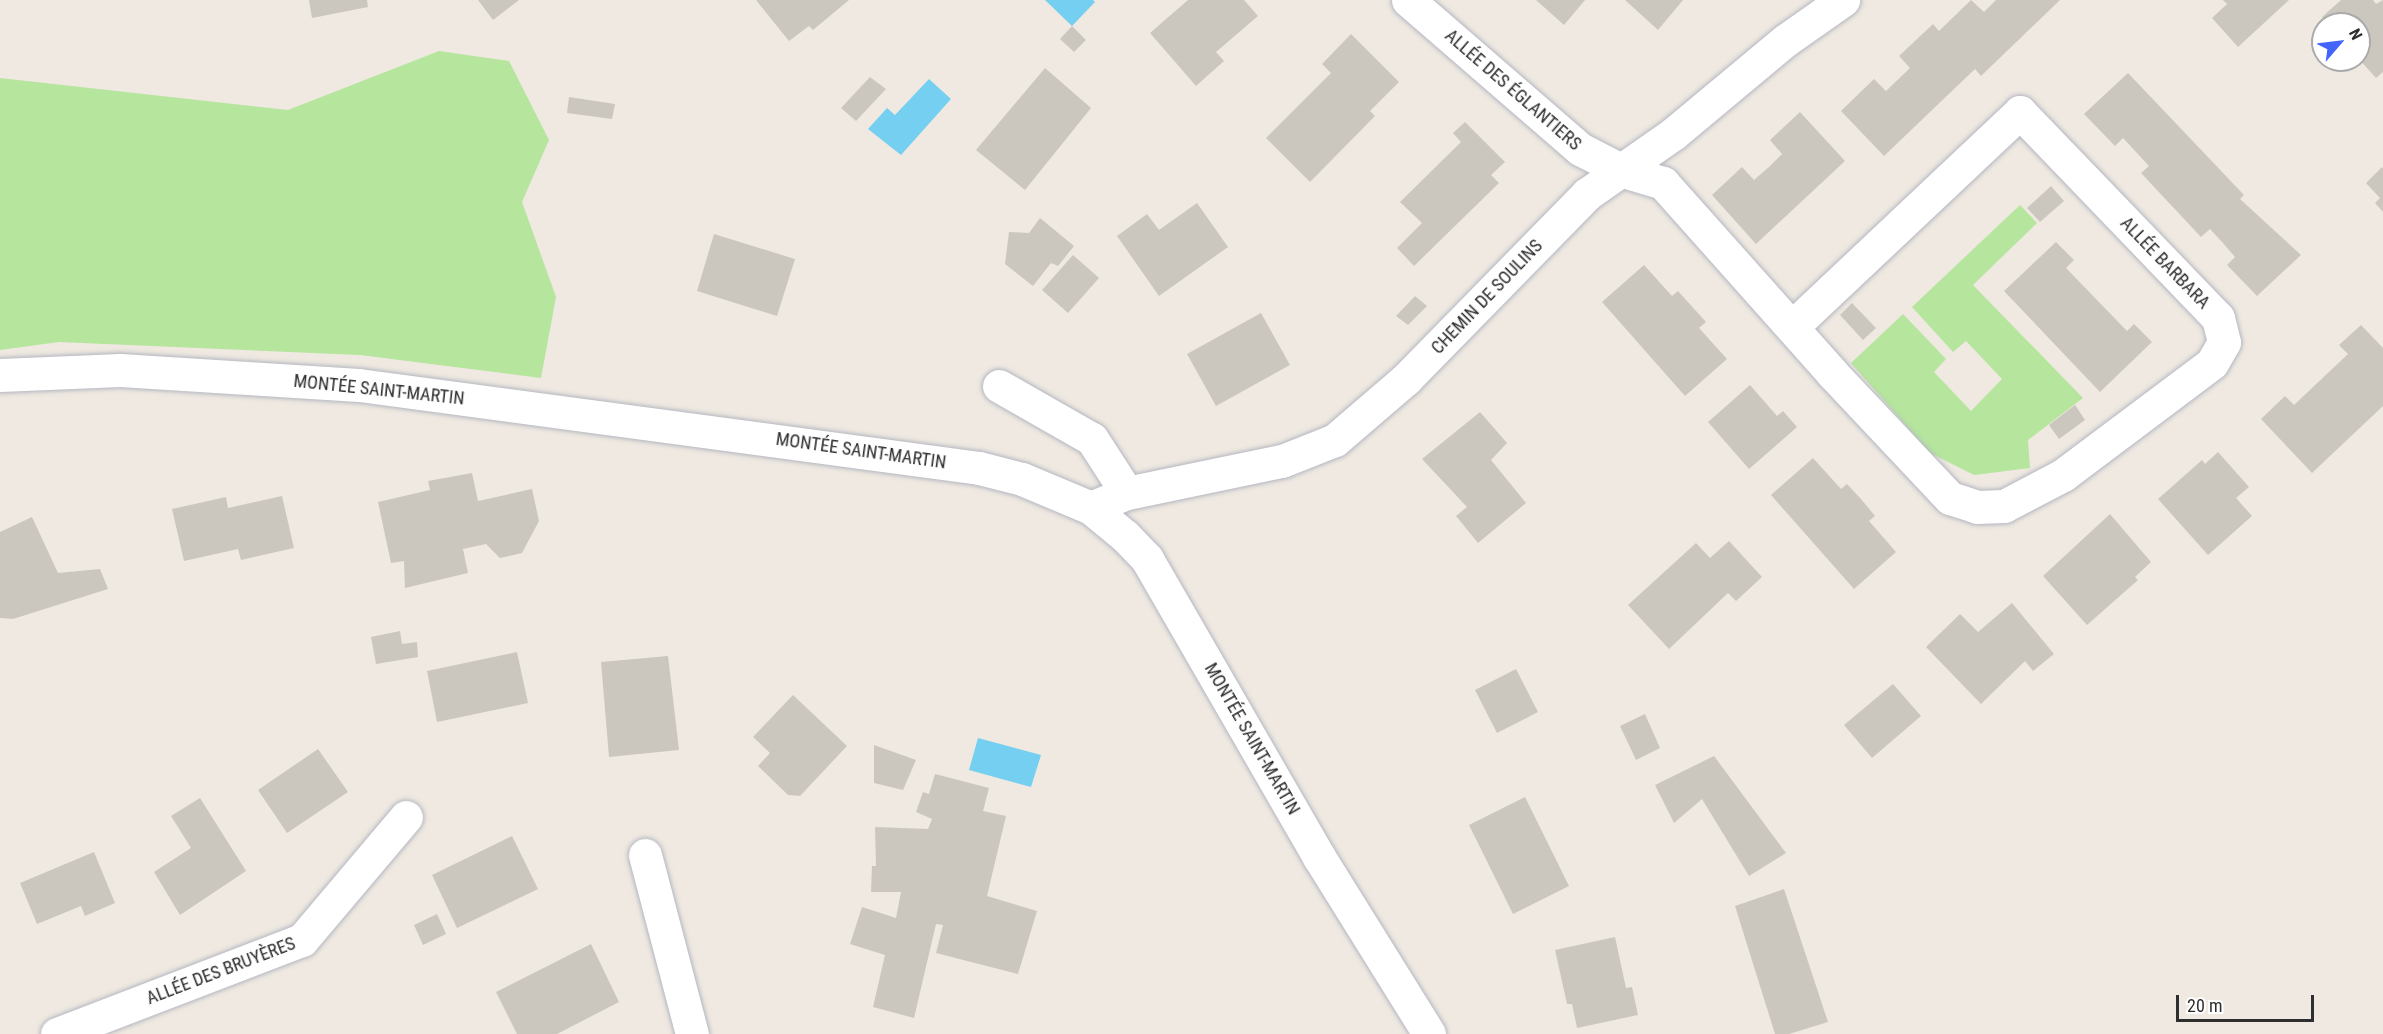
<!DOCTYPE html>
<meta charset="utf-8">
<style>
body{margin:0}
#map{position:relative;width:2383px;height:1034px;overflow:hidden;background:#efe9e1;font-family:"Roboto Condensed",sans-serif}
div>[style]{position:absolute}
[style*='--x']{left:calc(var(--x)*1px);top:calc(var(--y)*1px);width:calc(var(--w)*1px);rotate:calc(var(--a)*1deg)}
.green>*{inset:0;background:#b6e59e}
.water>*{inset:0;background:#75cff0}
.building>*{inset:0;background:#cbc7bf}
.roads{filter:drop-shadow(0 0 2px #b4b7c1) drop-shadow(0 0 2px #b4b7c1)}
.minor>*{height:33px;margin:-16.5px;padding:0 16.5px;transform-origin:16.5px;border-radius:16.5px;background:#fff}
span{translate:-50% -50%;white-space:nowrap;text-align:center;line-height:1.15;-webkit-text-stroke:4.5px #fff;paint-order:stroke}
.street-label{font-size:18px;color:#2e2e2e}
.north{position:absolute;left:2311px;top:12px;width:60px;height:60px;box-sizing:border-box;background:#fff;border:2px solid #ababab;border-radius:50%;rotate:62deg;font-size:16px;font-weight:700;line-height:24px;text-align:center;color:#2e2e2e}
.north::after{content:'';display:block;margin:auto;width:21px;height:27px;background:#4264fb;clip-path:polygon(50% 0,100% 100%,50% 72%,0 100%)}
.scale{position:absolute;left:2176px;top:995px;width:138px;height:27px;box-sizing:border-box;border:3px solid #2e2e2e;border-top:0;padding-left:8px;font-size:18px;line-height:21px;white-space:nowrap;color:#2e2e2e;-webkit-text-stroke:4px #fff;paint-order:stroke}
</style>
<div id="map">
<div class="green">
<div style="clip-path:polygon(439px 51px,509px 61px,549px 140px,522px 202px,556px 297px,541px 378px,360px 355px,59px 342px,0 350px,0 78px,288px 110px)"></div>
<div style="clip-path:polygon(2020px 205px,2037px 223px,1973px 285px,2083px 398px,2028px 440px,2030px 468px,1974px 475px,1930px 453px,1851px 363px,1903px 314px,1946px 359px,1934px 372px,1971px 411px,2002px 379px,1966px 341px,1953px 352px,1912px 307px)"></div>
</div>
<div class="water">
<div style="clip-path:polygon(1045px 0,1093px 0,1095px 2px,1072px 26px)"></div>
<div style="clip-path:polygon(929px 79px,951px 99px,901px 155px,868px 129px,887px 108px,895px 115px)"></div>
<div style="clip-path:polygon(978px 738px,1041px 755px,1031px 787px,969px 770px)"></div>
</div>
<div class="building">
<div style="clip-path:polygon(309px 0,367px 0,368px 7px,312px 18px)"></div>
<div style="clip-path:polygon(478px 0,519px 0,493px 20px)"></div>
<div style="clip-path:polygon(756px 0,849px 0,813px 30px,809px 26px,789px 41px)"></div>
<div style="clip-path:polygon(1188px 0,1244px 0,1258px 16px,1216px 52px,1224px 61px,1196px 86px,1150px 33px)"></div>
<div style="clip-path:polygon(1536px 0,1585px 0,1564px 25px)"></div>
<div style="clip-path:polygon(1625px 0,1683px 0,1658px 30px)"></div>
<div style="clip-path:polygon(1971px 0,1984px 12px,1996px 0,2060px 0,1981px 76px,1975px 69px,1884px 156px,1841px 111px,1874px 79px,1886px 91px,1910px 68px,1899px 56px,1933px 24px,1939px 31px)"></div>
<div style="clip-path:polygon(2223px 0,2289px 0,2238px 47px,2212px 18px,2227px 4px)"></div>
<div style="clip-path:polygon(2341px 0,2373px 0,2376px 4px,2383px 0,2383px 72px,2376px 78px,2359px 59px,2359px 24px,2328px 24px,2322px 17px)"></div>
<div style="clip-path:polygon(1072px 26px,1086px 40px,1074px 52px,1060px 39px)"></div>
<div style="clip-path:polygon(1351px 34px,1399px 82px,1370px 111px,1375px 116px,1310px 182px,1266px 138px,1331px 73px,1322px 64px)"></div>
<div style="clip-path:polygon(1045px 68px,1091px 108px,1025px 190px,976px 150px)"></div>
<div style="clip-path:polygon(2128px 73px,2244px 195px,2240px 199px,2301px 255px,2257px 296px,2227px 265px,2235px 257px,2223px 243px,2210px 229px,2201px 237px,2141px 173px,2149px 166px,2123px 138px,2115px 146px,2084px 114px)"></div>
<div style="clip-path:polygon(870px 77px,886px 89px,856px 121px,841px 108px)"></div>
<div style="clip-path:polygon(569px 97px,615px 104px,612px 119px,567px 113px)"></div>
<div style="clip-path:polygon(1800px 112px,1845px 161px,1756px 244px,1712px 195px,1742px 167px,1754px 180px,1769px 167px,1782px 154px,1770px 140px)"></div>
<div style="clip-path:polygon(1465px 122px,1505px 162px,1491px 175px,1499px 183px,1414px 266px,1397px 248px,1422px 223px,1400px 202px,1461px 142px,1453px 133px)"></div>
<div style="clip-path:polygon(2382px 167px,2383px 169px,2383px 212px,2375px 203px,2380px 198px,2366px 183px)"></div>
<div style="clip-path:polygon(2051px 186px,2064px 201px,2040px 222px,2027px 208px)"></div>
<div style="clip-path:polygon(1197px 203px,1228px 247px,1159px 296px,1117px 236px,1147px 214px,1159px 230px)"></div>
<div style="clip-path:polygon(1040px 218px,1074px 246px,1058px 266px,1051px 263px,1033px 286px,1005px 264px,1009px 232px,1029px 233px)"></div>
<div style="clip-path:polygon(714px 234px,795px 259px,777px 316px,697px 291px)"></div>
<div style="clip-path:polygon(2056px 242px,2074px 260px,2066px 268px,2127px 331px,2134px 324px,2152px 342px,2100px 392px,2004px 291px)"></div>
<div style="clip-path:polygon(1073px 255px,1099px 278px,1068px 313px,1042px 290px)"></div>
<div style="clip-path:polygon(1644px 265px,1672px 296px,1678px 291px,1706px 322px,1699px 328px,1727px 359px,1685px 396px,1602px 302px)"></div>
<div style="clip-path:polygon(1415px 296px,1427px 306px,1408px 325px,1396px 316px)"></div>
<div style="clip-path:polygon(1852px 303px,1876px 328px,1863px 340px,1840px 315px)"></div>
<div style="clip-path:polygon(1261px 313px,1290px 365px,1216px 406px,1187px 354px)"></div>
<div style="clip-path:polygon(2361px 325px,2383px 348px,2383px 406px,2312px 473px,2261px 419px,2285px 396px,2294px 405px,2348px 354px,2339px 345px)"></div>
<div style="clip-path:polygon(1750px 385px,1777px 416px,1783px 411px,1797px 427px,1749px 469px,1708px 422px)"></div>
<div style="clip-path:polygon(2075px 405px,2085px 420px,2059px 439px,2049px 425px)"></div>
<div style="clip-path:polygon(1480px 412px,1507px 443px,1491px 460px,1526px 503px,1478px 543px,1456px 516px,1467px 507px,1422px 459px)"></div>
<div style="clip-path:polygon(2218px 452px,2249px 487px,2236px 498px,2252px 516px,2208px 555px,2158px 499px,2202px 460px,2205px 464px)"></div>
<div style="clip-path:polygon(1813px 458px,1841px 489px,1847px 484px,1861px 499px,1875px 516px,1869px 521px,1896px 552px,1854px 589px,1771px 495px)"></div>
<div style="clip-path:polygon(472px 473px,478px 501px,532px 489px,539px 521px,522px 553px,500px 558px,486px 544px,463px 549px,468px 573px,405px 588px,404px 561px,391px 563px,378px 502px,430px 490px,428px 481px)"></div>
<div style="clip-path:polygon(282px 496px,294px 548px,241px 560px,238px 549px,184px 561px,172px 509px,226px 497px,228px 508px)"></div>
<div style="clip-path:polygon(2110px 514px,2151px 562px,2135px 577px,2138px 580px,2087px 625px,2043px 576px)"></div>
<div style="clip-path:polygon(32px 517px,58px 573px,100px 569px,108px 589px,13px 619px,0 618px,0 532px)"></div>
<div style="clip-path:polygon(1729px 541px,1762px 577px,1736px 601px,1728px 593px,1669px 649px,1628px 605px,1696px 543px,1710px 558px)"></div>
<div style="clip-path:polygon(2012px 603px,2054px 654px,2033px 671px,2025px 661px,1981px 704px,1926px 647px,1960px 614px,1978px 632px)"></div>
<div style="clip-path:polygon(400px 631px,402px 644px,417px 642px,418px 657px,376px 664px,371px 637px)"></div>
<div style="clip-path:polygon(517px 652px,528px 703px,437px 722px,427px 671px)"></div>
<div style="clip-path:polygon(668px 656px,679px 750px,609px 757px,601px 662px)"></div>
<div style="clip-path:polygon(1516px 669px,1538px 712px,1497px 733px,1475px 690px)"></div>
<div style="clip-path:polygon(1893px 684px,1921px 716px,1872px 758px,1844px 725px)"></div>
<div style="clip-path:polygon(793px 695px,847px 746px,800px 796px,788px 795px,758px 766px,770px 753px,753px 737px)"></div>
<div style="clip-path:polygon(1645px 714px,1660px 748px,1636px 760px,1620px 726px)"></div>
<div style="clip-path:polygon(874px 745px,916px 760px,903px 790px,874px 783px)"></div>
<div style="clip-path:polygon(318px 749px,348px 792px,287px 833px,258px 790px)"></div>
<div style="clip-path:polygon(1714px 756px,1786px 853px,1749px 876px,1702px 799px,1674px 823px,1655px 785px)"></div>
<div style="clip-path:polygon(935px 774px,989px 788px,983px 811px,1006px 816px,987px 896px,1037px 911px,1018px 974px,936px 953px,943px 925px,936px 924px,914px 1018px,873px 1007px,885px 955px,850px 944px,862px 907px,896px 918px,901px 892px,871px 892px,872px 866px,876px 866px,875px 827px,928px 829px,932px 819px,916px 812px,923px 792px,929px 794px)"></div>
<div style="clip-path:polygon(1525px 797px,1569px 886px,1513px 914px,1469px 825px)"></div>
<div style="clip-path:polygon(200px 798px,246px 871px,180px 915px,154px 872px,191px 848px,171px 816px)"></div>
<div style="clip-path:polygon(512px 836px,538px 889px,457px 928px,432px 875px)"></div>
<div style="clip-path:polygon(94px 852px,115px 903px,85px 916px,81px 906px,37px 924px,20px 883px)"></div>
<div style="clip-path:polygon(1784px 889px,1828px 1022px,1789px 1034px,1775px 1034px,1735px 906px)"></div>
<div style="clip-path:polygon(437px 914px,446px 934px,423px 945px,414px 925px)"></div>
<div style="clip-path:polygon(1615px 937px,1626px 988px,1632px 987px,1638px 1015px,1577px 1028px,1572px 1004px,1567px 1004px,1555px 950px)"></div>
<div style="clip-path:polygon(591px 944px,619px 1002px,557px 1034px,517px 1034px,496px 992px)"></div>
</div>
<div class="roads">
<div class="minor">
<div style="--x:1408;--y:0;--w:228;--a:40.9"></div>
<div style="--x:1580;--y:149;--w:48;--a:27.1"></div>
<div style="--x:1623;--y:171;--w:42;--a:16.7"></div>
<div style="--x:1663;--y:183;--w:254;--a:48.3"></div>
<div style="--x:1832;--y:373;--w:172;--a:46.7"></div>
<div style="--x:1950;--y:498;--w:28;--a:18"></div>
<div style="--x:1977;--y:507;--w:27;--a:-2"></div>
<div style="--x:2004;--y:506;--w:67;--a:-27.7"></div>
<div style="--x:2063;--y:475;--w:186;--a:-36.9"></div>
<div style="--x:2212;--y:363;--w:24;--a:-60"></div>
<div style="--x:2224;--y:342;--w:25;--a:-104"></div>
<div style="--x:2218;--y:318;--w:286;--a:-133.9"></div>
<div style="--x:2020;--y:112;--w:313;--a:136.7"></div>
<div style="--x:0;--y:375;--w:120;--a:-2.4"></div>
<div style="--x:120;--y:370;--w:239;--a:3.6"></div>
<div style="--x:359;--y:385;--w:626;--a:7.62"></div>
<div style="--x:979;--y:468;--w:44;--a:14.3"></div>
<div style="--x:1022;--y:479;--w:75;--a:22.8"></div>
<div style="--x:1091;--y:508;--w:44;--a:39.5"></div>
<div style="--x:1125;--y:536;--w:32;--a:46"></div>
<div style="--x:1147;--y:559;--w:344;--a:60"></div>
<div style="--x:1319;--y:857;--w:208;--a:58.1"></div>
<div style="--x:999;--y:386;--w:107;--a:29.7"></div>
<div style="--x:1092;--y:439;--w:64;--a:57.1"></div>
<div style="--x:1091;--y:508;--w:39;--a:-23"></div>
<div style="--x:1127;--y:493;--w:158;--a:-11.7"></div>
<div style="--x:1282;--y:461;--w:57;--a:-21.6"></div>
<div style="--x:1335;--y:440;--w:94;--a:-40.7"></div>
<div style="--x:1406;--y:379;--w:259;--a:-45.6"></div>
<div style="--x:1587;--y:194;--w:105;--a:-34.9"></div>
<div style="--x:1673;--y:134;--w:147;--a:-39.8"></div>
<div style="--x:1786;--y:40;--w:70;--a:-35.1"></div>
<div style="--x:645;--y:855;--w:185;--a:75.3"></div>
<div style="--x:57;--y:1034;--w:262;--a:-21"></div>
<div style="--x:302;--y:940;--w:161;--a:-49.8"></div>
</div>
</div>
<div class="street-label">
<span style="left:1513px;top:90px;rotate:41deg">ALLÉE DES ÉGLANTIERS</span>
<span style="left:2165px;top:263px;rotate:46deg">ALLÉE BARBARA</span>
<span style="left:1487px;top:297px;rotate:-46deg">CHEMIN DE SOULINS</span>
<span style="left:379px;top:390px;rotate:6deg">MONTÉE SAINT-MARTIN</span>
<span style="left:861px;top:451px;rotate:8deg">MONTÉE SAINT-MARTIN</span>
<span style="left:1252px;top:739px;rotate:60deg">MONTÉE SAINT-MARTIN</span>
<span style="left:221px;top:971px;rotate:-21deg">ALLÉE DES BRUYÈRES</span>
</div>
<div class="north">N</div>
<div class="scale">20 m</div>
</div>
